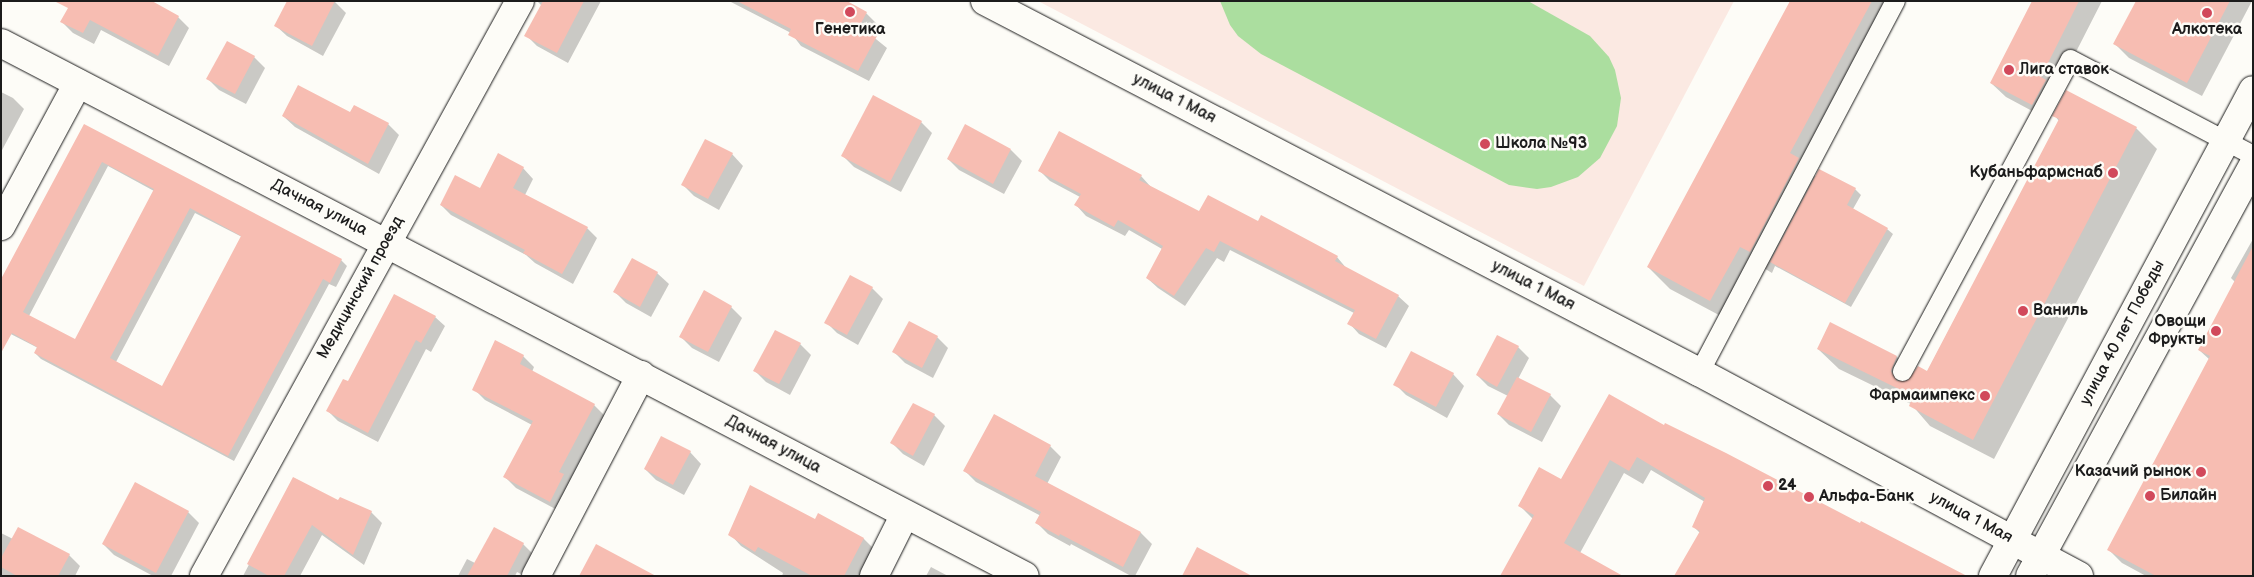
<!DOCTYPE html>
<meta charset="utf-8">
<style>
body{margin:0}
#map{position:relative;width:2254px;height:577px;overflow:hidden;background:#fdfcf7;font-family:"Balsamiq Sans",sans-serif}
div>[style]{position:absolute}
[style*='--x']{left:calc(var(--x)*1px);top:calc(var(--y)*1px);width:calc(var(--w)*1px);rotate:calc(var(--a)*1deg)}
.built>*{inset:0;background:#fbe9e2}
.green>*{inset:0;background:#abde9f}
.shadow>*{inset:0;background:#0003}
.building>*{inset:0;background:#f7bdb2}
.roads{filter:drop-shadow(0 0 1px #1c1c1c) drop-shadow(0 0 1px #1c1c1c)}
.service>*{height:19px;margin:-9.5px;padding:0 9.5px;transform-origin:9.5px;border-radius:9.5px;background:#fdfcf7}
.minor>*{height:28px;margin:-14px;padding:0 14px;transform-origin:14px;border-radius:14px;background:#fdfcf7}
.tertiary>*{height:28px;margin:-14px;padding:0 14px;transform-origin:14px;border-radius:14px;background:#fdfcf7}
.secondary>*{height:28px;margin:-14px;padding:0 14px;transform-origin:14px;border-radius:14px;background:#fdfcf7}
.dots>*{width:14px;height:14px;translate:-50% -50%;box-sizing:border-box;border:2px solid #fdfcf7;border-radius:50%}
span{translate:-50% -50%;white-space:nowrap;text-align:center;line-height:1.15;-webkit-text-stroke:5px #fdfcf7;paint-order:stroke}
.poi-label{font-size:16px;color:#1c1c1c;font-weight:700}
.left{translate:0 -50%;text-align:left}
.right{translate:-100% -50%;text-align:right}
.street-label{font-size:16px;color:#1c1c1c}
.frame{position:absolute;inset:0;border:2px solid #1c1c1c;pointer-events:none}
</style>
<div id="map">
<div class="built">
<div style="clip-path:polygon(1038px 1px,1734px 1px,1584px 286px)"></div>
</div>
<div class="green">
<div style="clip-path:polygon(1220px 1px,1528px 1px,1590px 36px,1609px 57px,1615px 70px,1621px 98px,1617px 126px,1600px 158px,1578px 177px,1551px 187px,1537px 189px,1509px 185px,1261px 54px,1238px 36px,1230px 25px)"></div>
</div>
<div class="shadow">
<div style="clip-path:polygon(73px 1px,178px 17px,189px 28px,169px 66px,101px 30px,94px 44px,73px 33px,62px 22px)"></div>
<div style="clip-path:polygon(334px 1px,346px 13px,323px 56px,287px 36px,275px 25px)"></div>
<div style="clip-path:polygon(537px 1px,601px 1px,568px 63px,537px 46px,526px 35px,542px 6px)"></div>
<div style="clip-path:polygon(729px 1px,845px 1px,866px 13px,877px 24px,871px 35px,887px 48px,869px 81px,801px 46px,791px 33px)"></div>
<div style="clip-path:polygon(1791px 1px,1904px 1px,1812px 173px,1816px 177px,1855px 189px,1861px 195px,1853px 209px,1887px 229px,1893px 234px,1851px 307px,1775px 266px,1772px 273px,1762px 267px,1732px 322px,1670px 289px,1648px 267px)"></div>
<div style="clip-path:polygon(2034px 1px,2102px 1px,2056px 91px,2047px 119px,2006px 97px,1991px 83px)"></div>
<div style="clip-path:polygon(2137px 1px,2252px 1px,2202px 96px,2129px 58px,2115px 44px)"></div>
<div style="clip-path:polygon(254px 57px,265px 68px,246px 104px,219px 90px,208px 79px)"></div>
<div style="clip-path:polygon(1px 92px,13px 98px,24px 109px,1px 152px)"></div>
<div style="clip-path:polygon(355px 106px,388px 124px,399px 135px,379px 174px,295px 127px,283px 116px,351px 114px)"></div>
<div style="clip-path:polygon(2054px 115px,2136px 128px,2157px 149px,1994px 459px,1930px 426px,1911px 404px,1839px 369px,1818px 349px,1897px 357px,1914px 374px,1927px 372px,2059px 121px)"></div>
<div style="clip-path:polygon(921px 122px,932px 133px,901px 192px,854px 167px,843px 156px)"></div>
<div style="clip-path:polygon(evenodd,84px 126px,341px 260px,347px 266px,336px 287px,329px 284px,234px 461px,41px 359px,35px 353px,38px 348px,1px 329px,84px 126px,108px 166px,154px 191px,75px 341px,29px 316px,108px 166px,84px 126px,195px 213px,242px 237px,163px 387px,116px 362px,195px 213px)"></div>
<div style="clip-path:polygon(1011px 150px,1022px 161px,1004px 194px,959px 170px,948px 159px)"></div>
<div style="clip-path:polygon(732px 154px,743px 166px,719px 210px,694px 196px,683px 185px)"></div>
<div style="clip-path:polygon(523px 168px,533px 179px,525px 195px,587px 228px,597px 238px,573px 284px,535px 263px,526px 255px,451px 215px,441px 205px,480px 189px)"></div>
<div style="clip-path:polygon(1040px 171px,1141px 176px,1151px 187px,1200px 213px,1258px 223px,1337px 257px,1347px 269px,1398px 296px,1409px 306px,1386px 348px,1359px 334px,1349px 323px,1354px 313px,1230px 250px,1224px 262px,1217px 258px,1185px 306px,1158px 288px,1147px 278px,1162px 249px,1129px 230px,1125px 236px,1086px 216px,1076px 205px,1080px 197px,1050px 181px)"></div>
<div style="clip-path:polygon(2253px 239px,2253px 576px,2146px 576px,2122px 563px,2109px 550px,2210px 360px,2199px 350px,2235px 282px,2231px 278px)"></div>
<div style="clip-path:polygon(657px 273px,669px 284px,651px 317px,626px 303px,615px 292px)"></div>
<div style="clip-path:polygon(872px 288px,883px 299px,858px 345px,837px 333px,826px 322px)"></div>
<div style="clip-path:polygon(731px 307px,742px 318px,719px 362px,692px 348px,681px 337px)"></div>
<div style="clip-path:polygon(435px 317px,445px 326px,431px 352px,426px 349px,378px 442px,338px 421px,328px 411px,349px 383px)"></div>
<div style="clip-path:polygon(937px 337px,948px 348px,933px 378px,905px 363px,894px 352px)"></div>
<div style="clip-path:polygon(800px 344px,811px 355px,790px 395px,766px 382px,755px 371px)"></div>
<div style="clip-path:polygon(1518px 347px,1529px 358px,1518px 379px,1550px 395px,1561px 406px,1542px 442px,1509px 425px,1498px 414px,1508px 396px,1488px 386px,1477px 375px)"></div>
<div style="clip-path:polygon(523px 356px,534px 367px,532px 372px,594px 405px,605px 416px,561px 512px,516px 488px,505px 477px,532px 425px,485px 400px,474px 389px)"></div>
<div style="clip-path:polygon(1453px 374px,1464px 386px,1447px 418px,1406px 395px,1395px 384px)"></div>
<div style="clip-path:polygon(934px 415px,945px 426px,924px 466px,903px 454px,892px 443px)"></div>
<div style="clip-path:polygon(1664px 427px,1725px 454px,1701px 534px,1694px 527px,1705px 502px,1651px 470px,1643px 484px,1624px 473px,1580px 553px,1502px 576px,1533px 519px,1520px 506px)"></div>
<div style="clip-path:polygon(1050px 446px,1061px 457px,1047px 484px,1141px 533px,1152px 544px,1135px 576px,1131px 576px,1071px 544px,1070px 546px,1048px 534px,1037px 523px,1041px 516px,976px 482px,965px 471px)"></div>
<div style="clip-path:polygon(690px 452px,701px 464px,684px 495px,656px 480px,645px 469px)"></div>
<div style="clip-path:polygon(294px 478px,339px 502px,371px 512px,382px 523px,364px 565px,322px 535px,300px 576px,243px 576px)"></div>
<div style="clip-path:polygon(188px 512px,199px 523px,171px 576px,153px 576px,114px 555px,103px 544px)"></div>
<div style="clip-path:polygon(818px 515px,864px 539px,875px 550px,861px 576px,782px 576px,783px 573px,741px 546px,730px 534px,815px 521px)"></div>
<div style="clip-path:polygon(1px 533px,13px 539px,69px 555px,80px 566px,75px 576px,1px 576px)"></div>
<div style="clip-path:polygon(523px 544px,532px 553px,521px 574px,517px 572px,515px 576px,458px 576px,467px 559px,475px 563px)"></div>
<div style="clip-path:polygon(931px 567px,948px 576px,926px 576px)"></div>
</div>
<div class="building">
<div style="clip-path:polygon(54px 1px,152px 1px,179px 16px,158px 56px,90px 20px,83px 33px,60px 22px,68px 8px)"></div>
<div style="clip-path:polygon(287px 1px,335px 1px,312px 46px,274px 26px)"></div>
<div style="clip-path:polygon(543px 1px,584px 1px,557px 53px,524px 36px)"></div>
<div style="clip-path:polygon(737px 1px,847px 1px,867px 12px,859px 27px,877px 36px,858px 71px,788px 35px,791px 29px)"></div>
<div style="clip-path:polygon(1790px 1px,1872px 1px,1790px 153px,1799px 158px,1750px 252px,1740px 247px,1710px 301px,1647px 267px)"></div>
<div style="clip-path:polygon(2032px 1px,2079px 1px,2041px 77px,2046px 80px,2032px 105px,1990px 83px)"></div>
<div style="clip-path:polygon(2136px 1px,2230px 1px,2187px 83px,2113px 44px)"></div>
<div style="clip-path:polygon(227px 41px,255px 56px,235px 94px,206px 79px)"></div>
<div style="clip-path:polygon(298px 85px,350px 112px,354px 105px,389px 123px,368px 164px,282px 116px)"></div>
<div style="clip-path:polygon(2066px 90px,2137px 127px,1973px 440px,1909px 406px,1913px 396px,1817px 349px,1830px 322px,1897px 356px,1891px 371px,1897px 381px,1908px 380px,1918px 366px,1927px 371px,2059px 119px,2052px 116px)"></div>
<div style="clip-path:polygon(873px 95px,922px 121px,890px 182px,841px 156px)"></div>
<div style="clip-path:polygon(evenodd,84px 124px,342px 259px,330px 283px,323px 279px,228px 456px,34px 353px,37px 347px,12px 333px,1px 353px,1px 279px,84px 124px,102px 162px,154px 189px,75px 339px,23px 312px,102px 162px,84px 124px,190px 208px,241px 236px,162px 386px,110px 358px,190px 208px)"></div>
<div style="clip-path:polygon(965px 124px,1011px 149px,993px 184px,947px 159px)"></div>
<div style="clip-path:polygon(1059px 131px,1142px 175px,1139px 180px,1199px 211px,1208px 195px,1258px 221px,1261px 215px,1338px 256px,1335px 261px,1399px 295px,1376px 339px,1347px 324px,1355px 310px,1220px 241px,1214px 252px,1206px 248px,1174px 296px,1146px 278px,1163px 246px,1118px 220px,1114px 227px,1074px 205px,1081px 194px,1038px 171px)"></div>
<div style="clip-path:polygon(705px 139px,733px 153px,708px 199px,681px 185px)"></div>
<div style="clip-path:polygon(498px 153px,524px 167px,513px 188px,588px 227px,562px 274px,523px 253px,525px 250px,440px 205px,455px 175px,480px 188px)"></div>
<div style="clip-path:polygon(1819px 169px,1856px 188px,1847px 205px,1888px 228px,1845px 303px,1770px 262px)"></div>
<div style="clip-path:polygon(2253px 246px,2253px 576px,2156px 576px,2107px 550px,2210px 356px,2198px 350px)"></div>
<div style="clip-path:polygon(632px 258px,658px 272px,640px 307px,613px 292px)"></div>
<div style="clip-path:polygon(850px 275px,873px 287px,847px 335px,824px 323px)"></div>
<div style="clip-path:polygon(704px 290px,732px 306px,708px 352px,679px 337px)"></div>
<div style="clip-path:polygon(394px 294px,436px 316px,421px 343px,416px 340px,368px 433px,326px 411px,343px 379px,348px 381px)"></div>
<div style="clip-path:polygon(909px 321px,938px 336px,922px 368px,892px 352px)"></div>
<div style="clip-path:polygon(775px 330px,801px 343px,779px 384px,753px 371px)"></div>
<div style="clip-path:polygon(1497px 335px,1519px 346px,1497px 387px,1476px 375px)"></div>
<div style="clip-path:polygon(495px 340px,524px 355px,520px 364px,595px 404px,559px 472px,564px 474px,550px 502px,503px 477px,533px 421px,472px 390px)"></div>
<div style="clip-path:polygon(1411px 351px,1454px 373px,1436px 407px,1393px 385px)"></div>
<div style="clip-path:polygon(1517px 377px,1551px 394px,1531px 432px,1497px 414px)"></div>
<div style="clip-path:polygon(1609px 394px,1664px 425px,1665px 423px,1726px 453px,1860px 523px,1861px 521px,1967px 576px,1674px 576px,1700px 531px,1692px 527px,1705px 498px,1637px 457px,1629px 471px,1610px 460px,1564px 543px,1623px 576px,1500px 576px,1534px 515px,1518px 506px,1539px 467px,1561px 479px)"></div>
<div style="clip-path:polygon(913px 403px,935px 414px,913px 456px,890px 443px)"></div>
<div style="clip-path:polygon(994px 414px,1051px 445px,1035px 476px,1141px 532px,1123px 567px,1060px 534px,1059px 536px,1035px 523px,1041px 512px,963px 471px)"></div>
<div style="clip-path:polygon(661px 436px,691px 451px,673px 485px,644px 469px)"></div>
<div style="clip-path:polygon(293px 477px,338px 500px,340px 497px,372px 511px,353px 555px,312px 525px,284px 576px,269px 576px,247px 564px)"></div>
<div style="clip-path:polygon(135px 482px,189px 511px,156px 573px,102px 544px)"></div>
<div style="clip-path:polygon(750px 485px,815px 519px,818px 513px,864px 538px,844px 576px,812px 576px,758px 547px,755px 552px,728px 535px)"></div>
<div style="clip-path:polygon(18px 527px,70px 554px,58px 576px,17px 576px,1px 567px,1px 558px)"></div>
<div style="clip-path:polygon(494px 527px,524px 543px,507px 576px,467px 576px)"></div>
<div style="clip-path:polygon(596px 544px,656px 576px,579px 576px)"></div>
<div style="clip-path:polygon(1197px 547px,1252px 576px,1182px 576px)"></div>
</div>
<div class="roads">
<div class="service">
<div style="--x:1902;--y:371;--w:354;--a:-61.7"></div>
<div style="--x:2070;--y:59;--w:207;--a:27.7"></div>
<div style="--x:1699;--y:372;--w:420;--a:-62.2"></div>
</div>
<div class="minor">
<div style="--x:985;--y:1;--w:805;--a:27.46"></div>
<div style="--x:1699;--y:372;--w:355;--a:28.2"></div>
<div style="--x:1;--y:43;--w:1154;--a:27.5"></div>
<div style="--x:1;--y:226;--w:162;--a:-61.7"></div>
<div style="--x:204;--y:576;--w:656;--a:-61.21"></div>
<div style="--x:536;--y:576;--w:227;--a:-62.4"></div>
<div style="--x:874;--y:576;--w:69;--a:-63.4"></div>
</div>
<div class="tertiary">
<div style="--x:2012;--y:540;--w:76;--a:28.2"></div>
</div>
<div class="secondary">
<div style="--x:1993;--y:576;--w:551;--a:-61.85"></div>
<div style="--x:2030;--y:576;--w:467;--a:-61.5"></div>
</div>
</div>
<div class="dots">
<div style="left:850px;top:12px;background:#d1495b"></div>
<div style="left:2207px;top:13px;background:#d1495b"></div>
<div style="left:2009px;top:70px;background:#d1495b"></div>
<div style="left:1485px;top:144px;background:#d1495b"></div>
<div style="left:2113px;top:173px;background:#d1495b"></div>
<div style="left:2023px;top:311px;background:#d1495b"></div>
<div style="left:2216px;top:331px;background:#d1495b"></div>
<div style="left:1985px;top:396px;background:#d1495b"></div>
<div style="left:2201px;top:472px;background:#d1495b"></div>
<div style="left:1768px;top:486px;background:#d1495b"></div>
<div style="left:2150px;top:496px;background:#d1495b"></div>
<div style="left:1809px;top:497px;background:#d1495b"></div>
</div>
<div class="poi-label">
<span style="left:850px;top:30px">Генетика</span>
<span style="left:2207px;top:30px">Алкотека</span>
<span class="left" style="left:2019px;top:70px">Лига ставок</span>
<span class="left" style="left:1495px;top:144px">Школа №93</span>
<span class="right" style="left:2103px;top:173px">Кубаньфармснаб</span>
<span class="left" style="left:2033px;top:311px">Ваниль</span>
<span class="right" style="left:2206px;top:331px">Овощи<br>Фрукты</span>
<span class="right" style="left:1975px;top:396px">Фармаимпекс</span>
<span class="right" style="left:2191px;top:472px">Казачий рынок</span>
<span class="left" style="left:1778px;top:486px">24</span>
<span class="left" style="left:2160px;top:496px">Билайн</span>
<span class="left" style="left:1819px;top:497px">Альфа-Банк</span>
</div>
<div class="street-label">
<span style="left:1174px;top:99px;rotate:27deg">улица 1 Мая</span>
<span style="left:319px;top:208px;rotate:27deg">Дачная улица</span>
<span style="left:1533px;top:286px;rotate:27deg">улица 1 Мая</span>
<span style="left:361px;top:288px;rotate:-61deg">Медицинский проезд</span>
<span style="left:2123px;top:333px;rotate:-62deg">улица 40 лет Победы</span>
<span style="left:773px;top:445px;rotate:28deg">Дачная улица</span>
<span style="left:1971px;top:518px;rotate:28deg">улица 1 Мая</span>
</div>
<div class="frame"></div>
</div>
